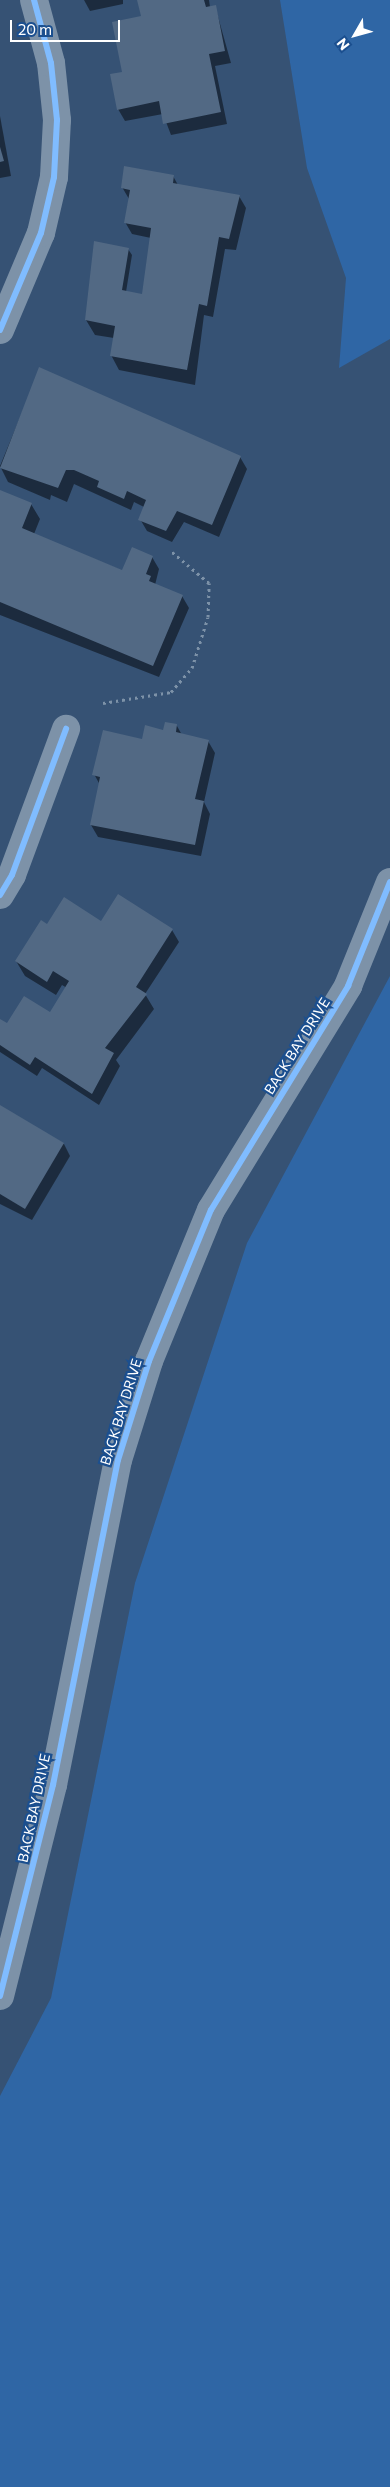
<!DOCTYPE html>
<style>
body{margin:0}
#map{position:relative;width:390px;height:2487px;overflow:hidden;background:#365274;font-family:Commissioner,sans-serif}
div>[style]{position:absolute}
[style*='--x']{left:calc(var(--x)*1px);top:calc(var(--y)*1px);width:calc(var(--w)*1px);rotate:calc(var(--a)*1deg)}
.green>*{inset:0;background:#2f66a5}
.shadow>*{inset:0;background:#0007}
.building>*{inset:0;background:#526984}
.path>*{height:3px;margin-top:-1.5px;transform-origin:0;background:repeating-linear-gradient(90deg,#7d92a8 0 2.5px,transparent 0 6.5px)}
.minor>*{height:28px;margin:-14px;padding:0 14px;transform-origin:14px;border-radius:14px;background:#7d92a8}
.cycleway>*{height:6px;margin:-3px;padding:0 3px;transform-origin:3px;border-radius:3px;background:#80bcff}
span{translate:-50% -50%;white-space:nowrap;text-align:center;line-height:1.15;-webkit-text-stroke:4.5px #1b4f8f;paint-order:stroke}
.street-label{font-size:14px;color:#fff}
.north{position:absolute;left:330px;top:10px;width:50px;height:50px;-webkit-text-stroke:4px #1b4f8f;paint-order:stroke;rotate:232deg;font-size:14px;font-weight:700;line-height:20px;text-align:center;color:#fff}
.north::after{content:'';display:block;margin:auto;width:18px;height:22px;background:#fff;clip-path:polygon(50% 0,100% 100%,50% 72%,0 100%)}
.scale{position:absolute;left:10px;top:20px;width:110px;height:22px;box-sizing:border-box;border:2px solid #fff;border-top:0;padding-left:6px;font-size:15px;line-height:18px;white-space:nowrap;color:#fff;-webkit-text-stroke:4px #1b4f8f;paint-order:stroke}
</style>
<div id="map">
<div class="green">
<div style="clip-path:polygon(280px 0,390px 0,390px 339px,339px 368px,346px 278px,307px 168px)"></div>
<div style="clip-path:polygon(390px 976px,390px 2487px,0 2487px,0 2096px,51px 1998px,135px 1583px,247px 1243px)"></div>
</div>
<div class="shadow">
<div style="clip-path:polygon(84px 0,123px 0,123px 4px,90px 11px)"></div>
<div style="clip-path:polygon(138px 0,209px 0,210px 7px,215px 6px,231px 63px,215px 66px,227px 124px,171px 135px,163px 114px,125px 121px,118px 109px,123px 73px,142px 18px)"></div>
<div style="clip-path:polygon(0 116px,11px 176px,0 178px)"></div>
<div style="clip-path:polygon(173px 176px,178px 185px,239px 196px,246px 208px,236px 250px,225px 249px,213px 317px,204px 315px,195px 385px,119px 370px,111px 355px,114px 338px,95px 335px,86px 320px,95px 243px,128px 249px,132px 255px,126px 292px,143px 295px,151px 238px,132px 234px,125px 222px,129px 199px,122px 187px)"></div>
<div style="clip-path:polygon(40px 369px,240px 457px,247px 469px,219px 537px,184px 522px,172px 542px,147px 531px,140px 519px,144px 507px,134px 502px,131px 510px,74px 484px,67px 502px,51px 495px,50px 500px,8px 482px,0 466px)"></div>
<div style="clip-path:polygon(0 491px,31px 504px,40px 519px,34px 534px,123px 571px,152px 557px,159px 569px,155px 585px,182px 596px,189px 608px,159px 677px,0 615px)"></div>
<div style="clip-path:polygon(177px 726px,182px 735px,208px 741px,215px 753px,204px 802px,210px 814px,201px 856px,98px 837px,91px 825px,100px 785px,94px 774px,143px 741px)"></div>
<div style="clip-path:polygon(101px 923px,172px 930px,179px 942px,145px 994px,154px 1009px,116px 1060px,120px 1066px,99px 1105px,42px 1068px,37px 1076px,0 1052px,0 1021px,7px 1025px,54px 1017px,67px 988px,62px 985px,56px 995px,25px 976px,16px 961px,47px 926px)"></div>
<div style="clip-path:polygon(0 1106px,64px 1144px,70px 1156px,32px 1220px,0 1204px)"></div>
</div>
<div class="building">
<div style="clip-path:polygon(137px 0,204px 0,206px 7px,216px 5px,225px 51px,209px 54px,221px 112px,163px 124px,159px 101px,117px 110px,110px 74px,122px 72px,112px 22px,141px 16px)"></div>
<div style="clip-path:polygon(0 147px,4px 161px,0 162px)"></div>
<div style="clip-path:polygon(124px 166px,174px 175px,173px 183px,240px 195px,229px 239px,219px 237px,207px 306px,199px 304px,187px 370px,110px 356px,115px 326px,85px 320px,94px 241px,129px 248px,122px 290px,142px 294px,151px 228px,124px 223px,130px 190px,121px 188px)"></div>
<div style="clip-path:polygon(39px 367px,241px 456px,212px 525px,177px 511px,166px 531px,138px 520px,146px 500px,127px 491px,124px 499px,97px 487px,99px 481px,74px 470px,66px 470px,58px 488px,0 468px)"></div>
<div style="clip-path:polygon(0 490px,32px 503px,22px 528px,122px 570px,132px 547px,153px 556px,146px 574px,151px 576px,149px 581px,183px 595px,153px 666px,0 602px)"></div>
<div style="clip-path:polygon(165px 722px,177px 724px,176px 732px,209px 740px,195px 799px,204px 801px,195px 845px,90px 825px,100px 777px,92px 775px,103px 730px,142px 739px,145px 725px,163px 730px)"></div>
<div style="clip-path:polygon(118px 894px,173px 929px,136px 987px,147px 994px,105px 1048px,114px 1053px,92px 1094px,35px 1057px,30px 1065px,0 1045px,0 1019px,7px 1023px,24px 996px,50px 1012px,69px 981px,53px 971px,47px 982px,15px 961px,41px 920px,47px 924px,64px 897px,101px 921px)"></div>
<div style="clip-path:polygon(0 1105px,64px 1143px,25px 1209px,0 1194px)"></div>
</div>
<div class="path">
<div style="--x:103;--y:703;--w:69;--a:-9.2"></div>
<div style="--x:171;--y:692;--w:32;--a:-49"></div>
<div style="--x:192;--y:668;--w:53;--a:-72.6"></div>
<div style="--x:208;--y:617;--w:34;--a:-88"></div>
<div style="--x:209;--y:583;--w:50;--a:-139.9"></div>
</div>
<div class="minor">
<div style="--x:0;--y:330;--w:105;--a:-67.1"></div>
<div style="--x:41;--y:233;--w:57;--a:-76.9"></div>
<div style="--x:54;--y:177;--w:57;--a:-87"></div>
<div style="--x:57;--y:120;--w:57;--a:-96"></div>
<div style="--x:51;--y:63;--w:65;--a:-105.1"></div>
<div style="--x:0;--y:895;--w:23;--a:-59"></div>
<div style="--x:12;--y:875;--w:156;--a:-69.7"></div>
<div style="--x:0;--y:1996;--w:218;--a:-75.9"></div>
<div style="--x:53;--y:1785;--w:331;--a:-78.7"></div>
<div style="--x:118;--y:1460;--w:104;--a:-72.6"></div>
<div style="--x:149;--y:1361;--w:163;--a:-67.7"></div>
<div style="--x:211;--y:1210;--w:263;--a:-58.5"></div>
<div style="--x:348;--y:986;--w:112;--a:-68"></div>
</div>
<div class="cycleway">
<div style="--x:0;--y:330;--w:105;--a:-67.1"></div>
<div style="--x:41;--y:233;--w:57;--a:-76.9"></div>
<div style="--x:54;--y:177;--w:57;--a:-87"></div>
<div style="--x:57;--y:120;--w:57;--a:-96"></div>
<div style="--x:51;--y:63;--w:65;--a:-105.1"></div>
<div style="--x:0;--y:895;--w:23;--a:-59"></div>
<div style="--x:12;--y:875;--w:156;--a:-69.7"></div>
<div style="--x:0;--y:1996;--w:218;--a:-75.9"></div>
<div style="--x:53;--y:1785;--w:331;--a:-78.7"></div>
<div style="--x:118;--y:1460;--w:104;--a:-72.6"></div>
<div style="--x:149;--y:1361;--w:163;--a:-67.7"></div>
<div style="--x:211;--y:1210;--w:263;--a:-58.5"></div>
<div style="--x:348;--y:986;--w:112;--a:-68"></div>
</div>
<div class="street-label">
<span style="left:297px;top:1046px;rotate:-58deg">BACK BAY DRIVE</span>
<span style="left:121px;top:1412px;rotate:-73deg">BACK BAY DRIVE</span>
<span style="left:34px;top:1808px;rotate:-78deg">BACK BAY DRIVE</span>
</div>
<div class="north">N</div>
<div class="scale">20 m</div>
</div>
